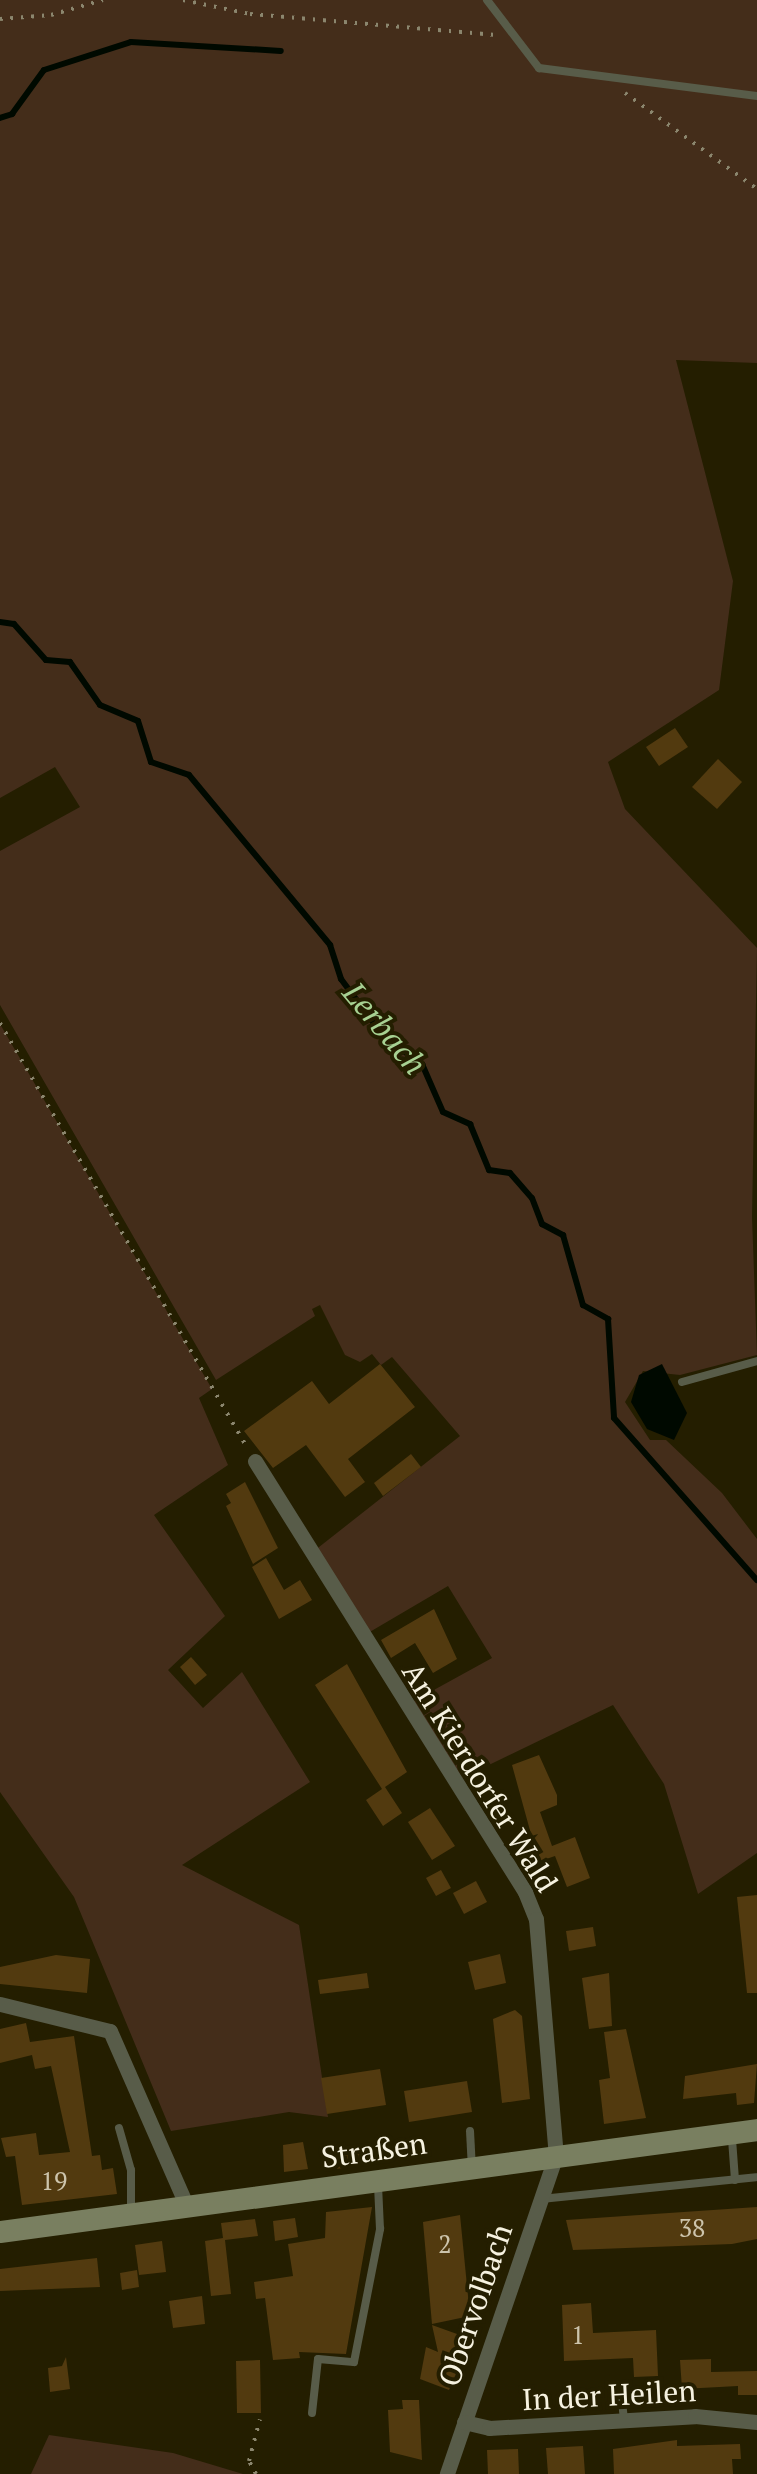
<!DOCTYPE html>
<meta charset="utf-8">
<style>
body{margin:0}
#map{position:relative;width:757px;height:2474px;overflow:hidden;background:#241e00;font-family:"PT Serif",serif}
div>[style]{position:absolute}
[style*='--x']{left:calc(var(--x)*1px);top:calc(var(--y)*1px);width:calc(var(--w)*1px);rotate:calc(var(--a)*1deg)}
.green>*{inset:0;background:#442d1a}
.water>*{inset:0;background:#000900}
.stream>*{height:6px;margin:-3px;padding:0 3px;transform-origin:3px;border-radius:3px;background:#000900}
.building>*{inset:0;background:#523a0f}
.path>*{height:4px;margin-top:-2px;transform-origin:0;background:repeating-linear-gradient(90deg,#8b866e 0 2.5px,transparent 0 10.5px)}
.lane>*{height:8px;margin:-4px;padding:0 4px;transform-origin:4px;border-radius:4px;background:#585c49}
.street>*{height:15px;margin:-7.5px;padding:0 7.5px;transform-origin:7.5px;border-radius:7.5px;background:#585c49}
.secondary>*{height:22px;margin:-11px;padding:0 11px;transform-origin:11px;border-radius:11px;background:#797f60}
span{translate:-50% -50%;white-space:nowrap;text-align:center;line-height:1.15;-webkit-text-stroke:8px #241e00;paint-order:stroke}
.number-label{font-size:25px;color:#cdc4ac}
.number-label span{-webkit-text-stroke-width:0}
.street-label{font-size:30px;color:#f6f2e0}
.water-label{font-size:32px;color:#a7d192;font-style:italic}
</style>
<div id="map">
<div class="green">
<div style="clip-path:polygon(0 0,757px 0,757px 363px,676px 360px,733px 581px,719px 690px,608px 762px,625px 809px,757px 948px,752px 1217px,757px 1355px,680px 1375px,643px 1371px,625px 1402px,650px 1440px,666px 1440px,722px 1493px,757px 1539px,757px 1853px,698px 1894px,664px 1784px,613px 1705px,462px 1778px,412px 1702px,492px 1658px,448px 1586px,368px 1633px,314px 1551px,460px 1436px,392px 1357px,381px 1365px,372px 1354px,360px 1362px,345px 1355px,320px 1305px,312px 1309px,315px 1316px,216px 1380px,0 1005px,0 851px,80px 807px,55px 767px,0 798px)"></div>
<div style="clip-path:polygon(0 1024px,212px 1389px,199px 1398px,228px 1465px,154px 1515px,225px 1616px,168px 1670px,203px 1708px,242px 1672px,310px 1782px,182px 1865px,299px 1925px,328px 2117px,289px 2112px,171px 2131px,74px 1897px,0 1792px)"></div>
<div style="clip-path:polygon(49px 2435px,173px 2453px,243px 2474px,31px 2474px)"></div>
</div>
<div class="water">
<div style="clip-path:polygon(662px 1364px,687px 1413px,674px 1440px,647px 1429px,631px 1402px,639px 1375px)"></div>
</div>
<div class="stream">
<div style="--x:0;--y:118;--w:13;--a:-18"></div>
<div style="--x:12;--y:114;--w:54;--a:-54"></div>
<div style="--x:44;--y:70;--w:91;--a:-17.8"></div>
<div style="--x:131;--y:42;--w:150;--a:3.4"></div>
<div style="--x:0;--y:622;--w:14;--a:8"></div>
<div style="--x:14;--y:624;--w:48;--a:48.4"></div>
<div style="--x:46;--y:660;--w:24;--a:5"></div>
<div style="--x:70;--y:662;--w:52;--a:55.1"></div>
<div style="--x:100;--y:705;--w:41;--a:22.8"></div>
<div style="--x:138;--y:721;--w:43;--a:72.4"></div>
<div style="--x:151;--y:762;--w:40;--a:18.9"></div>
<div style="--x:189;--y:775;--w:221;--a:50.3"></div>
<div style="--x:330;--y:945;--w:36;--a:72"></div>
<div style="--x:341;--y:979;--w:72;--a:53.4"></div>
<div style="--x:384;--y:1037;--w:47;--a:35.4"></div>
<div style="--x:422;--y:1064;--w:52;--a:66.4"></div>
<div style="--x:443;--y:1112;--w:30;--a:24"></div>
<div style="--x:470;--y:1124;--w:50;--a:67.6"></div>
<div style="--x:489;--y:1170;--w:21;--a:8"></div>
<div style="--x:510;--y:1173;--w:33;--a:49"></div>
<div style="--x:532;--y:1198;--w:28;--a:69"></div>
<div style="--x:542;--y:1224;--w:24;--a:28"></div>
<div style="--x:563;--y:1235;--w:73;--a:74.1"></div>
<div style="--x:583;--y:1305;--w:29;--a:29"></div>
<div style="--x:608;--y:1319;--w:99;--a:86.5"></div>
<div style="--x:614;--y:1418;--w:216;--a:48.6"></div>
</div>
<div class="building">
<div style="clip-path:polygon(675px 728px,688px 747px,659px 766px,646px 747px)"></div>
<div style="clip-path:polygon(718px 759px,742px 782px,717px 809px,692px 787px)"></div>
<div style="clip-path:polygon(380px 1364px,415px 1407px,348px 1459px,365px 1482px,345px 1497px,306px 1445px,273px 1468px,244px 1431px,312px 1381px,329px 1404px)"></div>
<div style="clip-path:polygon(411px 1454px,421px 1467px,383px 1496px,374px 1483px)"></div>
<div style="clip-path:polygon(245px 1482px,278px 1548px,253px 1564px,226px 1506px,231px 1503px,226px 1494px)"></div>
<div style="clip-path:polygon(266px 1558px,284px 1590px,300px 1580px,312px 1600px,279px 1619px,252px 1567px)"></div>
<div style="clip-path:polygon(434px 1609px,457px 1659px,433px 1673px,415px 1643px,391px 1658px,381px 1640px)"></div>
<div style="clip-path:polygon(191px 1657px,207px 1675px,195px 1685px,180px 1667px)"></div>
<div style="clip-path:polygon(347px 1664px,407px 1772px,385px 1787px,402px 1813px,383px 1826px,366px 1800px,382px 1789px,315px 1685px)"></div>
<div style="clip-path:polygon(539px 1755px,557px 1795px,557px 1805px,540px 1812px,552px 1846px,575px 1837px,590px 1878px,567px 1887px,555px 1856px,523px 1867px,515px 1851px,534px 1845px,512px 1765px)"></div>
<div style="clip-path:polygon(430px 1808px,455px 1846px,432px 1860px,408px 1822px)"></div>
<div style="clip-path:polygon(441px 1870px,451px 1888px,436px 1896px,426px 1878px)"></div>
<div style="clip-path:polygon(476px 1881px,487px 1902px,464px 1914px,453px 1893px)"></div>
<div style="clip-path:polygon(757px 1895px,757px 1993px,747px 1993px,737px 1897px)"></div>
<div style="clip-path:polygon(593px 1927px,596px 1946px,569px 1951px,566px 1931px)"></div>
<div style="clip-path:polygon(500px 1954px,506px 1983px,475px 1990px,468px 1962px)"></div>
<div style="clip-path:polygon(56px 1955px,90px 1959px,87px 1993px,0 1984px,0 1967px)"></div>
<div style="clip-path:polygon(367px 1973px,369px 1988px,320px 1994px,318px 1980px)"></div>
<div style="clip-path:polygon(609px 1973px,612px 2026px,589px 2029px,582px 1978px)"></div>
<div style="clip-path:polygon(515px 2010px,522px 2016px,530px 2099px,502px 2103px,493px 2019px)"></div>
<div style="clip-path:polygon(26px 2023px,30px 2042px,74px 2036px,92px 2156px,100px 2155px,102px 2170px,113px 2168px,117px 2194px,22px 2205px,15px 2156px,6px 2157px,1px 2138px,36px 2133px,39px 2155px,70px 2152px,51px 2066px,35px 2069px,32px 2055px,0 2063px,0 2029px)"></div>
<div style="clip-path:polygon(626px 2029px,646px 2118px,604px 2124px,599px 2080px,610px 2078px,604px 2032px)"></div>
<div style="clip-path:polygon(757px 2064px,754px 2103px,737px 2105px,736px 2093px,683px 2099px,685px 2076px)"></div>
<div style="clip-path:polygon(380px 2069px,386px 2105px,327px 2114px,321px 2078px)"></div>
<div style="clip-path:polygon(467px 2081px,472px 2112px,409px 2122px,404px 2091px)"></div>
<div style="clip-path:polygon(303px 2142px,308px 2169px,284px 2172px,283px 2145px)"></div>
<div style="clip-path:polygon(385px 2142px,388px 2161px,336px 2169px,333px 2151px)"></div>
<div style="clip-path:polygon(372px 2207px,346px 2354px,299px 2352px,300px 2358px,273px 2360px,265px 2298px,256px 2299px,254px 2282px,293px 2276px,288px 2244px,325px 2238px,326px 2212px)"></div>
<div style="clip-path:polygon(757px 2207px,757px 2239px,732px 2244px,573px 2250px,566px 2220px)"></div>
<div style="clip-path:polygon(460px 2215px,470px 2316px,432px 2324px,423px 2222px)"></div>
<div style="clip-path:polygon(295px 2218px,298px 2237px,275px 2241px,273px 2221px)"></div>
<div style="clip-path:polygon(255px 2219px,258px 2236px,225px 2240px,231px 2294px,211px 2296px,205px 2241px,223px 2238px,221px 2223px)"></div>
<div style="clip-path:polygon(162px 2241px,166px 2272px,139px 2275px,135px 2245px)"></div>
<div style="clip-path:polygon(97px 2258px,100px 2287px,0 2291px,0 2269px)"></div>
<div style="clip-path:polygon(137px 2270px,139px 2287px,122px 2290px,120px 2273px)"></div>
<div style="clip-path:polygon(202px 2296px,205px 2324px,173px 2328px,169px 2301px)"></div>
<div style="clip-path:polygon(591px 2303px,593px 2333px,656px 2330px,658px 2376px,634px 2377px,633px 2358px,564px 2361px,562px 2305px)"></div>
<div style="clip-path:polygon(432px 2325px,471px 2339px,449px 2390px,420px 2379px,426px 2347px,438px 2352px)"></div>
<div style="clip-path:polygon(66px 2357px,70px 2389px,50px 2392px,48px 2368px,62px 2366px)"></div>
<div style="clip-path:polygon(711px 2359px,711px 2372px,757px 2371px,757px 2395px,738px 2395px,738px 2386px,682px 2389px,680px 2360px)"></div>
<div style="clip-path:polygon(260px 2360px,261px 2413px,237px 2413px,236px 2361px)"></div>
<div style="clip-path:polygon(402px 2400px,419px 2400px,422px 2460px,390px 2452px,388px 2410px,403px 2409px)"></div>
<div style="clip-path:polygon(677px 2440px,677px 2446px,740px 2444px,741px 2459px,732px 2459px,733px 2474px,614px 2474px,613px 2449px)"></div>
<div style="clip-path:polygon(583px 2446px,585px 2474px,548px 2474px,546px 2448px)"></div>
<div style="clip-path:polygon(518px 2449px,519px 2474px,488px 2474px,487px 2450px)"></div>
</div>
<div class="path">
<div style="--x:183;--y:0;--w:68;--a:11.8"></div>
<div style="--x:250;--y:14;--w:247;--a:4.9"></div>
<div style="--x:0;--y:19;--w:51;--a:-4.5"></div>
<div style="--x:51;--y:15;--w:54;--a:-16.1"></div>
<div style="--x:625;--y:93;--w:163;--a:36"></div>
<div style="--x:0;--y:1023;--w:492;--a:59.8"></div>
<div style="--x:256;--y:2474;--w:15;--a:-118"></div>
<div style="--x:249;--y:2461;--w:43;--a:-75.3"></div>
</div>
<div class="lane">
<div style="--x:487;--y:0;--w:86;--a:52.6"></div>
<div style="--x:539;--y:68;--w:220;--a:7.3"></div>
<div style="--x:682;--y:1382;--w:78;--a:-15.6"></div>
<div style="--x:119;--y:2128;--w:44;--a:74.1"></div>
<div style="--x:131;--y:2170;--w:39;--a:90"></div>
<div style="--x:470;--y:2131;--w:35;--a:87"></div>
<div style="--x:732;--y:2139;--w:41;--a:85.8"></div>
<div style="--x:541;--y:2199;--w:216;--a:-5.8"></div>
<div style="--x:622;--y:2401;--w:18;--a:84"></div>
<div style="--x:312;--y:2413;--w:54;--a:-83.7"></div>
<div style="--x:318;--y:2359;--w:36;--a:5"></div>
<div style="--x:354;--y:2362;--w:136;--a:-78.9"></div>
<div style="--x:380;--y:2229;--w:44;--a:-92.6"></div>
</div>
<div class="street">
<div style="--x:255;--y:1461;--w:509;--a:57.93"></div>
<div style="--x:525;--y:1892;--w:29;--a:68"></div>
<div style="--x:536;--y:1919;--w:237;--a:85.2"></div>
<div style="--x:556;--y:2155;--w:337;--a:108.9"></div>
<div style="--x:0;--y:2004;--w:113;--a:13.8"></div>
<div style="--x:110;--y:2031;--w:191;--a:66.3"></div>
<div style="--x:464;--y:2422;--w:26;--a:13"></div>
<div style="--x:489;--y:2428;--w:206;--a:-3.3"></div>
<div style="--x:695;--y:2416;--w:62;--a:5.5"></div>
</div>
<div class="secondary">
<div style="--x:0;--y:2232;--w:764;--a:-7.67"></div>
</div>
<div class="number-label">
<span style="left:54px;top:2181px">19</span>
<span style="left:692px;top:2228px">38</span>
<span style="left:445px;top:2244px">2</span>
<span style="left:578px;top:2335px">1</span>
</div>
<div class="street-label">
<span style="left:480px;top:1777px;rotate:58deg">Am Kierdorfer Wald</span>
<span style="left:374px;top:2150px;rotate:-8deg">Straßen</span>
<span style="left:475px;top:2305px;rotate:-71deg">Obervolbach</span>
<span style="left:609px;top:2395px;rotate:-3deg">In der Heilen</span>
</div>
<div class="water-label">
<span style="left:385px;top:1028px;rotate:50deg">Lerbach</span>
</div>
</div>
